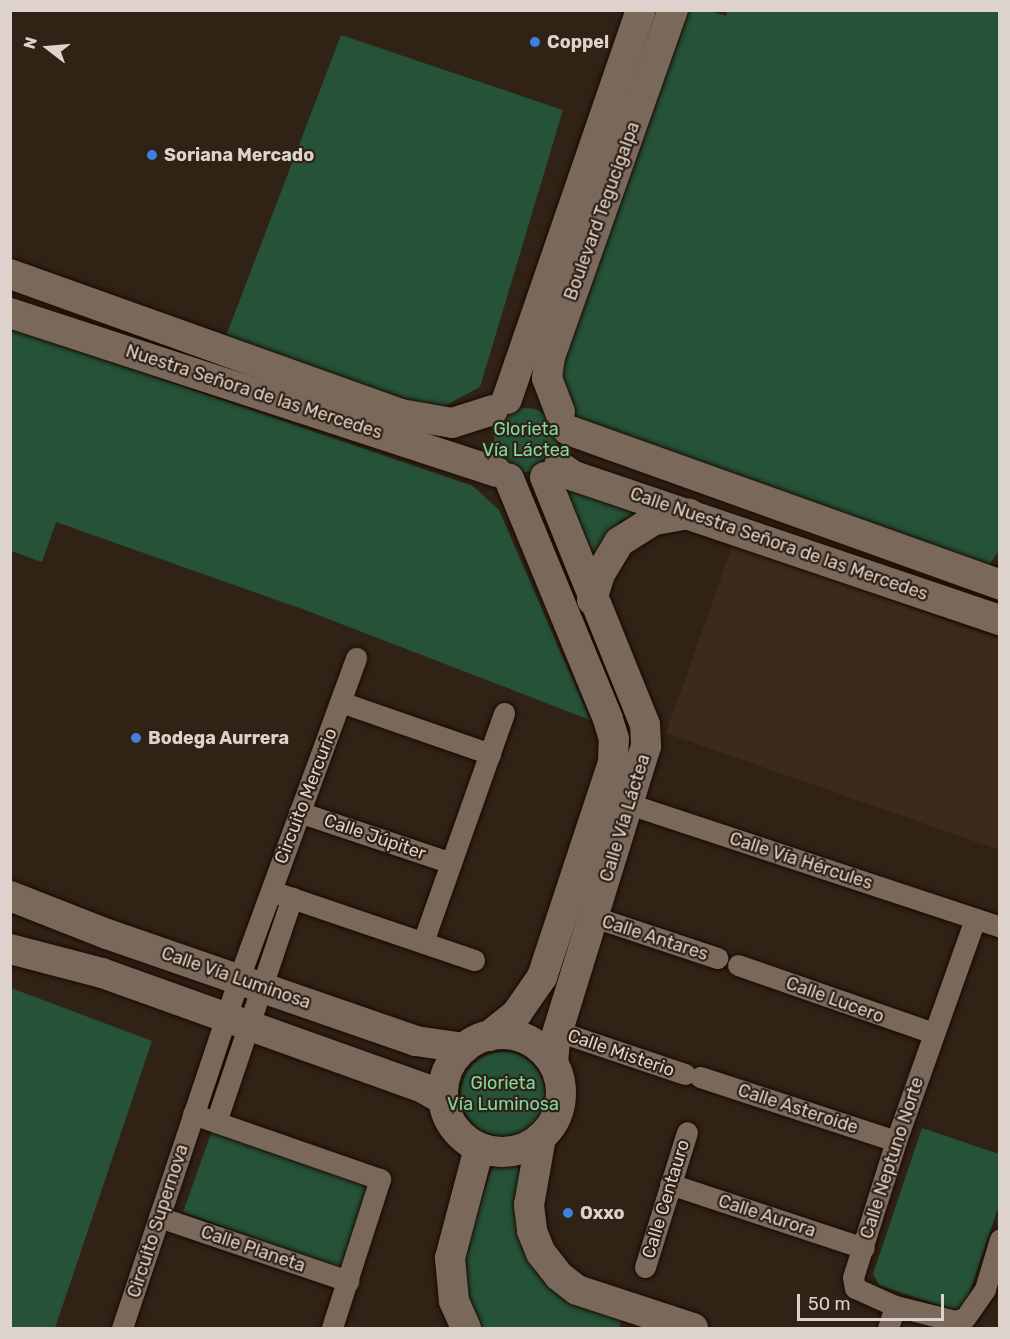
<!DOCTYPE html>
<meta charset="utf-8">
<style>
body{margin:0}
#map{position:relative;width:1010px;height:1339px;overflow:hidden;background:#312216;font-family:Rubik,sans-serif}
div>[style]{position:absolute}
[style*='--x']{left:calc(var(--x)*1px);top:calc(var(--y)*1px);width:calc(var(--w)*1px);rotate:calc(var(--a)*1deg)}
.built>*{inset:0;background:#3d2a1a}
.green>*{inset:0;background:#265237}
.round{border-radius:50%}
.roads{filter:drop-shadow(0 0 2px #180b03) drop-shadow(0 0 2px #180b03)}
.street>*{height:21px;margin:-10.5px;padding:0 10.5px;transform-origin:10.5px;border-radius:10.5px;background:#7a695b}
.secondary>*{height:30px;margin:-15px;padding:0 15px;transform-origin:15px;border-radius:15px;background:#7a695b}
.secondary>.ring{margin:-15px;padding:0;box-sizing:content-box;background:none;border:30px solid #7a695b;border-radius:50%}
.dots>*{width:16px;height:16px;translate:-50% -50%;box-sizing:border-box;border:3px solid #312216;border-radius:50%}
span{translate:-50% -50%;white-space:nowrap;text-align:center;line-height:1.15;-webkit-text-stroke:4.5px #312216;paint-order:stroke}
.poi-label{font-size:18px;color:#ddd3cc;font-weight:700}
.left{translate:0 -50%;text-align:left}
.street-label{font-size:18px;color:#ddd3cc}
.park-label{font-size:18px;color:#7fdba2}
.frame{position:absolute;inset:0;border:12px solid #ddd3cc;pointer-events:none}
.north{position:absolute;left:18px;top:18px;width:60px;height:60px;-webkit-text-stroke:4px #312216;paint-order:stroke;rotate:286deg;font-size:16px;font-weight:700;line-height:24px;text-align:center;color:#ddd3cc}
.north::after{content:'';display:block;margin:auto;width:21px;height:27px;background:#ddd3cc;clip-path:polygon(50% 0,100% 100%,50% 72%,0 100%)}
.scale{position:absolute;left:797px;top:1294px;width:147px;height:27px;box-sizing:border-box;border:3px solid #ddd3cc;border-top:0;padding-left:8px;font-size:18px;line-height:21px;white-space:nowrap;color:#ddd3cc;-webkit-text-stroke:4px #312216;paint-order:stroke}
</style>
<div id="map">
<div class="built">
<div style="clip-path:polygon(733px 544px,999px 639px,999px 850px,666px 733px)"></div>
</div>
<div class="green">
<div style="clip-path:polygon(728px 10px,999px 11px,1000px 549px,980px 578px,583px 427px,566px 401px,560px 362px,673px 11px,710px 11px,726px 16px)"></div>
<div style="clip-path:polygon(341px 35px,563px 110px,480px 387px,441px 408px,221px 349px)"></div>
<div style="clip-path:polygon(11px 328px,473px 486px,499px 510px,590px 720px,305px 610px,56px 522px,42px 562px,11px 551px)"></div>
<div class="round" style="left:494px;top:408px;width:64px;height:64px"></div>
<div style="clip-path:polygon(571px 484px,648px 508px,620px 521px,602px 542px,592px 567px,566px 491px)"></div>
<div style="clip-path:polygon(11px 988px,152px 1041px,55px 1328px,11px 1328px)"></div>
<div class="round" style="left:461px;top:1052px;width:84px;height:84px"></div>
<div style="clip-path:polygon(213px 1128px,374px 1187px,344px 1270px,183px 1212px)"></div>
<div style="clip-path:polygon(922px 1128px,999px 1154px,999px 1205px,965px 1305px,956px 1311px,879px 1285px,873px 1274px)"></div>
<div style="clip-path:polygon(508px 1160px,517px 1164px,520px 1175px,517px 1226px,621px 1318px,620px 1328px,478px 1328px,463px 1296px,461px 1266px,490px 1173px,498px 1162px)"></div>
</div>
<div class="roads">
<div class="street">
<div style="--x:341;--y:702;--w:158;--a:19.2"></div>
<div style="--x:617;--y:800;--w:404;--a:18.3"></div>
<div style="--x:299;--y:812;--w:160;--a:18.5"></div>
<div style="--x:280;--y:894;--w:205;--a:18.8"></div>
<div style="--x:594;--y:917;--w:130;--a:18.4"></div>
<div style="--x:975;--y:919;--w:236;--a:109.6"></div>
<div style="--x:896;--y:1141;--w:143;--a:107.5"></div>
<div style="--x:853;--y:1277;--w:11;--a:80"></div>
<div style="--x:855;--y:1288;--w:44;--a:24.2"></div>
<div style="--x:895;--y:1306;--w:62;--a:14"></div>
<div style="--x:955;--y:1321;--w:10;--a:-17"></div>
<div style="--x:965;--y:1318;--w:35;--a:-55"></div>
<div style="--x:985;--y:1289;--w:52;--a:-73.3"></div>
<div style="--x:423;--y:942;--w:243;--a:-70.5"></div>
<div style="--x:738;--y:965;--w:207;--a:19.2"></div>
<div style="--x:557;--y:1031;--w:135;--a:18.6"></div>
<div style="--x:700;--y:1077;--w:206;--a:18.1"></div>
<div style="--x:193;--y:1114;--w:198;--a:19.2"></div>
<div style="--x:380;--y:1179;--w:157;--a:107.9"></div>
<div style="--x:216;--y:1122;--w:237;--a:-71.3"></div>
<div style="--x:670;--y:1184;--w:204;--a:18.3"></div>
<div style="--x:159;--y:1217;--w:200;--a:18.7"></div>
<div style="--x:645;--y:1267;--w:141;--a:-72.7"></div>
<div style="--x:122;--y:1328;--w:369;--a:-71.5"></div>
<div style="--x:239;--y:978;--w:341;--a:-69.9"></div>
<div style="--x:888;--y:1328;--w:23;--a:-72"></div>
</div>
<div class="secondary">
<div style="--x:10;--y:274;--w:415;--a:19.7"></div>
<div style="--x:401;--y:414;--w:52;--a:10"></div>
<div style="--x:452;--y:423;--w:43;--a:-17.6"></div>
<div style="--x:10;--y:313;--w:512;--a:18.08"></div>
<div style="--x:507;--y:399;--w:411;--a:-71"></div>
<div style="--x:560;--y:412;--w:36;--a:-111"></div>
<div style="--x:547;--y:378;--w:21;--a:-82"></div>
<div style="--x:550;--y:357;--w:368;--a:-70.5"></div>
<div style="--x:568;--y:430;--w:459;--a:19.7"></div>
<div style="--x:559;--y:466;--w:18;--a:34"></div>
<div style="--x:574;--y:476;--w:450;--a:18.7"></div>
<div style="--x:545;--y:477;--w:267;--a:68"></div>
<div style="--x:645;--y:725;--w:21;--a:87"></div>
<div style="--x:646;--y:746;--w:308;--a:107.2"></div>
<div style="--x:555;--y:1040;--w:22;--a:95"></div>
<div style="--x:592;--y:600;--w:27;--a:-73"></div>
<div style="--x:600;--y:574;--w:37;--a:-59"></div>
<div style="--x:619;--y:542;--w:41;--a:-32.2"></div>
<div style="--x:654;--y:520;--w:36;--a:-10"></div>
<div style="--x:10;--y:896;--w:104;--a:21.4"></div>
<div style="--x:107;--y:934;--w:327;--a:19.1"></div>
<div style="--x:416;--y:1041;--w:49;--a:8.3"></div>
<div style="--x:10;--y:949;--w:95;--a:14.6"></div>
<div style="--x:102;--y:973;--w:341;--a:19.7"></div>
<div style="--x:423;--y:1088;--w:24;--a:30"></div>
<div class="ring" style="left:443px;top:1034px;width:88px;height:88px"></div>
<div style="--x:489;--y:1036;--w:36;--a:-39"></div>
<div style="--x:517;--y:1013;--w:44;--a:-55.2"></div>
<div style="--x:542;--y:977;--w:226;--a:-71.7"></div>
<div style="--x:613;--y:762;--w:23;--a:-88"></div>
<div style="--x:614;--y:739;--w:21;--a:-107"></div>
<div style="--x:608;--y:719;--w:260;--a:-112.4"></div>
<div style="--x:541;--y:1137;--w:69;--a:100"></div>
<div style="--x:529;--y:1205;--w:26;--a:83"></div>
<div style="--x:532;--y:1231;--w:24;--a:68"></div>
<div style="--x:541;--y:1253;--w:29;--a:52"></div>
<div style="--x:559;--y:1276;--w:23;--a:38"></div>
<div style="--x:577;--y:1290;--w:122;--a:18.1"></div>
<div style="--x:466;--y:1328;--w:30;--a:-114"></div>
<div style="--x:454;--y:1301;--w:43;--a:-95.3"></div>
<div style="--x:450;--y:1258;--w:114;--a:-75.2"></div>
</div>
</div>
<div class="dots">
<div style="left:535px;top:42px;background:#3f7fe0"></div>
<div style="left:152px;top:155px;background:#3f7fe0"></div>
<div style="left:136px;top:738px;background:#3f7fe0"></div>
<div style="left:568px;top:1213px;background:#3f7fe0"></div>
</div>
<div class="poi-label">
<span class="left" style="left:547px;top:42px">Coppel</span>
<span class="left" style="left:164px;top:155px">Soriana Mercado</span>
<span class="left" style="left:148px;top:738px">Bodega Aurrera</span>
<span class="left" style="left:580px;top:1213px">Oxxo</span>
</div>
<div class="street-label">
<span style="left:602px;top:211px;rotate:-70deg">Boulevard Tegucigalpa</span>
<span style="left:254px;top:392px;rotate:18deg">Nuestra Señora de las Mercedes</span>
<span style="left:779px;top:544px;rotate:19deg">Calle Nuestra Señora de las Mercedes</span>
<span style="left:306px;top:796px;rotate:-69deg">Circuito Mercurio</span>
<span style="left:625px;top:818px;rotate:-73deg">Calle Vía Láctea</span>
<span style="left:375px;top:837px;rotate:19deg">Calle Júpiter</span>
<span style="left:801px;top:861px;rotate:18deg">Calle Vía Hércules</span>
<span style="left:655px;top:938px;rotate:18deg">Calle Antares</span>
<span style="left:236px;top:978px;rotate:19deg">Calle Vía Luminosa</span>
<span style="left:835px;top:1000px;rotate:20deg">Calle Lucero</span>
<span style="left:621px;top:1053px;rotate:19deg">Calle Misterio</span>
<span style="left:798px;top:1109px;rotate:18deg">Calle Asteroide</span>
<span style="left:892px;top:1158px;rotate:-72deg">Calle Neptuno Norte</span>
<span style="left:666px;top:1199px;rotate:-73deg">Calle Centauro</span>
<span style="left:767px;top:1216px;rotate:18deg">Calle Aurora</span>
<span style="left:158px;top:1221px;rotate:-72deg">Circuito Supernova</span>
<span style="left:253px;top:1249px;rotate:19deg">Calle Planeta</span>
</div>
<div class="park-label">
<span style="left:526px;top:440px">Glorieta<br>Vía Láctea</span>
<span style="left:503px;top:1094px">Glorieta<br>Vía Luminosa</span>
</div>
<div class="frame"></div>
<div class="north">N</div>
<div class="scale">50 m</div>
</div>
